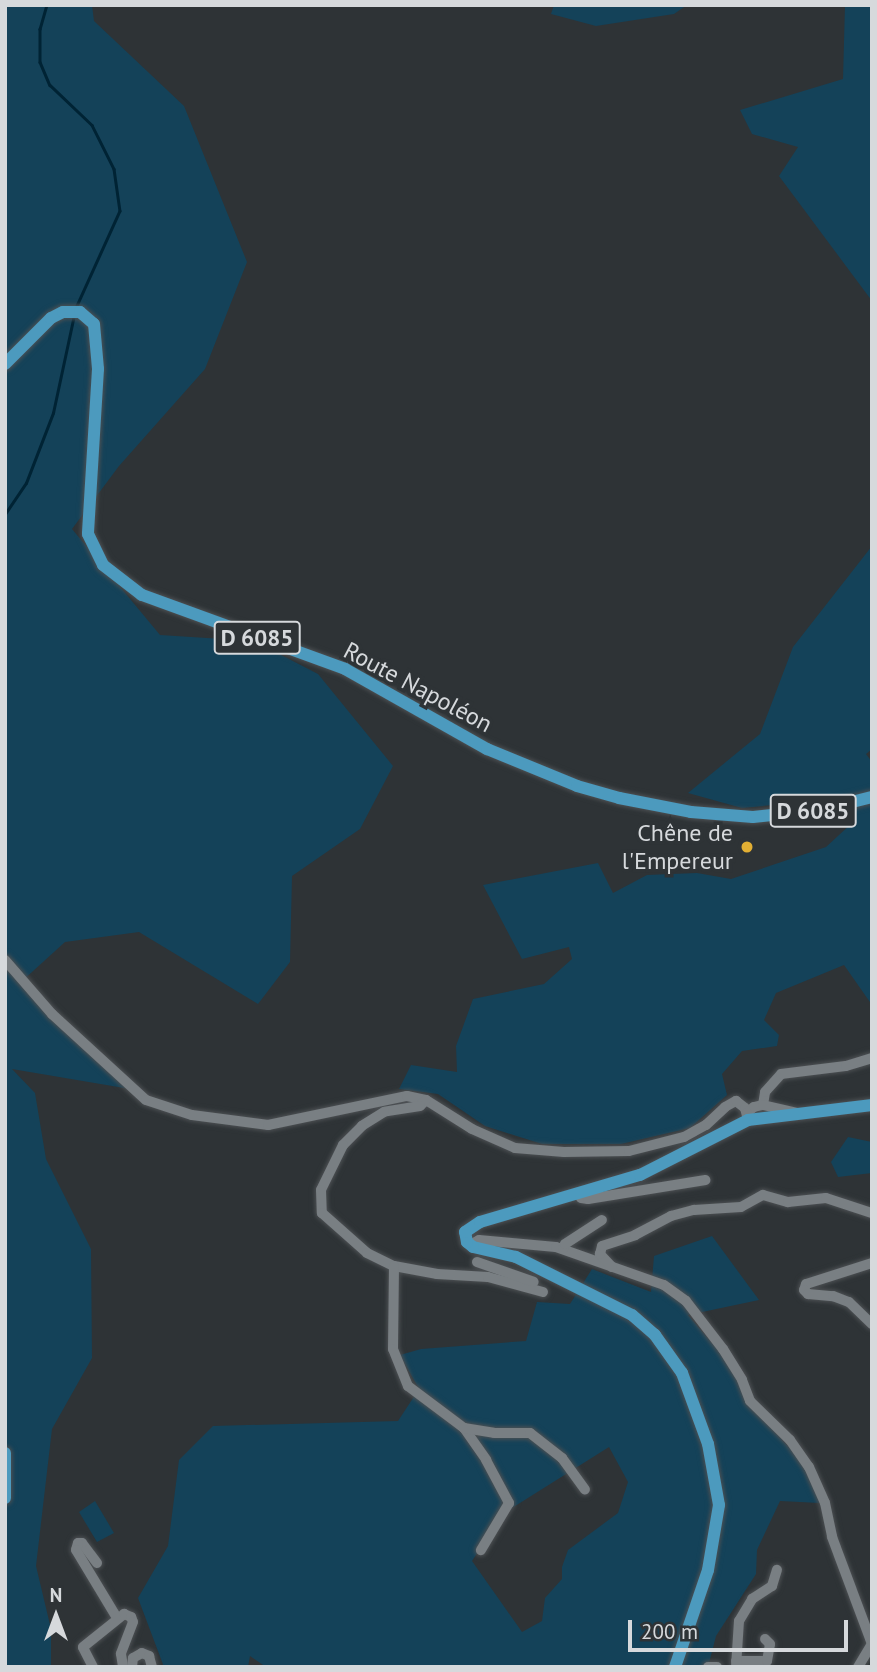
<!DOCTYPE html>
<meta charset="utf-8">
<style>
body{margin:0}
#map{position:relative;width:877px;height:1672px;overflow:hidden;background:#2e3336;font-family:"PT Sans",sans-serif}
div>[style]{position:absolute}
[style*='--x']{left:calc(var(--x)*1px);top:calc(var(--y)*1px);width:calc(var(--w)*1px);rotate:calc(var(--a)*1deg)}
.green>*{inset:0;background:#144259}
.stream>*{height:2.5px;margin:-1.25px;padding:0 1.25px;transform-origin:1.25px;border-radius:1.25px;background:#002334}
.roads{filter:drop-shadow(0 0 2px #4c5053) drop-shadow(0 0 2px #4c5053)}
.minor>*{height:10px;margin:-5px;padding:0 5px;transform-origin:5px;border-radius:5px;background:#797f83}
.major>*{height:12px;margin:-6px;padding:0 6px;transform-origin:6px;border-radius:6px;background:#4c9abe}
.dots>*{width:19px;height:19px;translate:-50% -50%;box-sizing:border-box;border:4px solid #2e3336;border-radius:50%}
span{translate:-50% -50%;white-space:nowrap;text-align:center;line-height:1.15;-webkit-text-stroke:7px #2e3336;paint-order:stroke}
.shield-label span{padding:2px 5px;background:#2e3336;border:2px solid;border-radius:5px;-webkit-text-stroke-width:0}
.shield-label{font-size:23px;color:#d6d9dc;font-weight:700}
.street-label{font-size:24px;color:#d6d9dc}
.poi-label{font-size:24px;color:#d6d9dc}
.right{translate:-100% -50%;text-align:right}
.frame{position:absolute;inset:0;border:7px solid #d6d9dc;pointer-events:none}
.north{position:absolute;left:21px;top:1581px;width:70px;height:70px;-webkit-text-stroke:5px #2e3336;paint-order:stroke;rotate:0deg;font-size:19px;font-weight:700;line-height:28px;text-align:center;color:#d6d9dc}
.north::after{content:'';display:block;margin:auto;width:24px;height:32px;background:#d6d9dc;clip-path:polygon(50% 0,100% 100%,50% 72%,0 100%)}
.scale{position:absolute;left:628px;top:1620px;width:220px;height:32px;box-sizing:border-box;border:4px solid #d6d9dc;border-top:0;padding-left:9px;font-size:21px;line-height:24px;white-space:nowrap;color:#d6d9dc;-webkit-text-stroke:5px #2e3336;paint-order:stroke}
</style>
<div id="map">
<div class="green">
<div style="clip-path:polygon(5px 5px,92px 5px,94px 21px,184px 106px,247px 262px,205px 369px,119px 466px,72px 529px,160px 635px,254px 641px,318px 674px,393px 766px,360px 829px,292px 876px,290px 962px,258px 1004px,139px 932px,65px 942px,21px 982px,130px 1089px,12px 1069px,35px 1093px,46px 1159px,91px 1249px,92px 1358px,52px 1429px,36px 1566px,51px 1629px,51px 1667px,5px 1667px)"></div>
<div style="clip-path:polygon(554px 5px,687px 5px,674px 14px,596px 26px,551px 14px)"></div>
<div style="clip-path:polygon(845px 5px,872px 5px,872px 301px,779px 176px,798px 147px,752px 134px,740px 110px,843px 79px)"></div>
<div style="clip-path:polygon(872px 546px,872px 749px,866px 754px,872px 762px,872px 1005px,844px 965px,776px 993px,764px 1020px,779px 1035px,777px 1046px,742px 1051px,722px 1074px,727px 1095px,690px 1128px,621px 1144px,542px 1144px,485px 1126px,438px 1094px,399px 1089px,411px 1065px,457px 1072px,456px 1046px,473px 999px,544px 984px,572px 959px,569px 947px,522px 959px,483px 885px,598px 863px,613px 893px,647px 875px,697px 873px,731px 879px,826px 847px,852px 823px,827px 800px,742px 808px,688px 793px,760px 734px,793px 647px)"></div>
<div style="clip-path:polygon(848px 1137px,872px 1142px,872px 1173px,838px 1177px,831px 1162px)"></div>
<div style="clip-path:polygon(evenodd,712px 1236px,759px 1300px,688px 1315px,729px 1363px,749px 1404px,808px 1468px,820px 1503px,780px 1501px,757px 1550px,756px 1574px,716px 1636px,708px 1667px,266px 1667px,250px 1656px,248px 1667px,164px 1667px,138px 1598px,168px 1546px,179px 1460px,213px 1426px,398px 1421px,419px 1389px,400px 1355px,421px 1349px,526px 1341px,537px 1302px,570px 1304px,592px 1269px,651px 1292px,654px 1256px,712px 1236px,609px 1447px,628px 1482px,618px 1513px,568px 1550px,562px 1567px,562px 1579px,545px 1598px,542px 1621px,522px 1632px,472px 1561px,504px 1513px,609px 1447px)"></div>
<div style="clip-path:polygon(95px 1501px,114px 1533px,97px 1542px,79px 1512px)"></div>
</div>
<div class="stream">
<div style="--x:47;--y:5;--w:25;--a:106"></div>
<div style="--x:40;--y:29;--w:33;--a:90"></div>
<div style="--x:40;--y:62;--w:25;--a:67"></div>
<div style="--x:50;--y:85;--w:58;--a:43.6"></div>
<div style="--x:92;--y:125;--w:49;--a:63.4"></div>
<div style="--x:114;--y:169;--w:42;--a:81.9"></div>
<div style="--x:120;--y:211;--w:107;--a:114.4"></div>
<div style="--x:5;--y:514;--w:37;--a:-56"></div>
<div style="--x:26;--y:483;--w:75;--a:-68.9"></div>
<div style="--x:53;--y:413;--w:100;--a:-77.9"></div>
</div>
<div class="roads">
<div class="minor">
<div style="--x:5;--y:960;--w:72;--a:49"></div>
<div style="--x:52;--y:1014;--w:127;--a:42.5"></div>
<div style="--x:146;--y:1100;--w:48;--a:18.1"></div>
<div style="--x:192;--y:1115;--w:77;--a:7.5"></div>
<div style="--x:268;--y:1125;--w:142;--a:-11.8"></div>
<div style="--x:407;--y:1096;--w:19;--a:12"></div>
<div style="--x:426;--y:1100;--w:54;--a:32.2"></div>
<div style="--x:472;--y:1129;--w:47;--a:23.8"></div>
<div style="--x:515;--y:1148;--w:49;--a:4.7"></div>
<div style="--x:564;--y:1152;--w:65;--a:-0.9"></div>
<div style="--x:629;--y:1151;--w:57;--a:-14.3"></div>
<div style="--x:684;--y:1137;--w:25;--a:-29"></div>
<div style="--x:706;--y:1125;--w:26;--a:-43"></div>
<div style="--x:725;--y:1107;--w:13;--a:-29"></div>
<div style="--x:736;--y:1101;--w:11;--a:38"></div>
<div style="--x:745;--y:1108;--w:12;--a:76"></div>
<div style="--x:426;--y:1100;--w:8;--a:135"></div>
<div style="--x:420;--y:1106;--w:36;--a:171"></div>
<div style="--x:384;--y:1112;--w:26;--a:148"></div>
<div style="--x:362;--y:1126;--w:27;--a:135"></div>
<div style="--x:343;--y:1145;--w:50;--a:116.1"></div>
<div style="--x:321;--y:1190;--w:23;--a:88"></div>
<div style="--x:322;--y:1213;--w:60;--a:41.6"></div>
<div style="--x:367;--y:1253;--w:30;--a:26"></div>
<div style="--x:394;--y:1266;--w:44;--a:10.5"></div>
<div style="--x:437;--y:1274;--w:51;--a:3.4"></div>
<div style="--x:488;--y:1277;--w:57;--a:15.3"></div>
<div style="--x:763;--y:1105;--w:13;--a:-81"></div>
<div style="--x:765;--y:1092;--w:24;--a:-48"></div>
<div style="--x:781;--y:1074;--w:65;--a:-7"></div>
<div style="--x:846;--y:1066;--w:27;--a:-17"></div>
<div style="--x:747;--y:1113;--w:9;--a:-41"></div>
<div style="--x:754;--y:1107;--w:9;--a:-13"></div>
<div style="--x:763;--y:1105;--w:37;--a:13"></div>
<div style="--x:579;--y:1194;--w:4;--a:63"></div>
<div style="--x:581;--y:1198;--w:7;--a:8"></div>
<div style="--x:588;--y:1199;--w:119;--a:-9.2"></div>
<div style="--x:470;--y:1245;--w:10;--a:-29"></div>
<div style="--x:479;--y:1240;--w:77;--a:5.2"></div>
<div style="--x:556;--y:1247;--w:114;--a:19.4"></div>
<div style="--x:664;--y:1285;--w:27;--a:36"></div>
<div style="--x:686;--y:1301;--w:61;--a:52.4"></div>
<div style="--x:723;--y:1349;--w:36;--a:58"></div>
<div style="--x:742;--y:1380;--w:22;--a:69"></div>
<div style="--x:750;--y:1401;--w:56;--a:44.3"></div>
<div style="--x:790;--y:1440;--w:33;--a:55"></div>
<div style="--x:809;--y:1467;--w:39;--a:66"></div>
<div style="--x:825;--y:1503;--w:35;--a:78"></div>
<div style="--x:832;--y:1537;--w:114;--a:69.5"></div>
<div style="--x:563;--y:1249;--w:5;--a:-68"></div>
<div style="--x:565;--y:1244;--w:44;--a:-33"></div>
<div style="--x:477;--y:1262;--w:60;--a:19.3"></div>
<div style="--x:872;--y:1263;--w:69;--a:162.3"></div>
<div style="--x:806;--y:1284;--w:6;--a:108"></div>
<div style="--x:804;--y:1290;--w:6;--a:45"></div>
<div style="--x:808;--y:1294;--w:25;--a:5"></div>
<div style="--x:833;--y:1296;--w:17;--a:21"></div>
<div style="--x:849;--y:1302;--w:32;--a:44"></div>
<div style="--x:394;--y:1266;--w:83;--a:90.7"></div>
<div style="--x:393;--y:1349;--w:40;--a:68"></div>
<div style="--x:408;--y:1386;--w:70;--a:36.9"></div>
<div style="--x:464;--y:1428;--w:39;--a:55"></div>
<div style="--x:486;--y:1460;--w:49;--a:61.9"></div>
<div style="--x:509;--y:1503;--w:55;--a:120.8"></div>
<div style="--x:612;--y:1267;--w:18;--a:-133"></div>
<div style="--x:600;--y:1254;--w:8;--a:-76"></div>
<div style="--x:602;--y:1246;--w:35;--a:-18"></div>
<div style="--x:635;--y:1235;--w:41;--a:-27.8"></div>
<div style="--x:671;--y:1216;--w:24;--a:-15"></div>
<div style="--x:694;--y:1210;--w:47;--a:-3.7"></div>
<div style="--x:741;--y:1207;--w:25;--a:-29"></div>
<div style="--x:763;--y:1195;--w:26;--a:16"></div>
<div style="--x:788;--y:1202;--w:38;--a:-6"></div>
<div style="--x:826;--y:1198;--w:48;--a:18.1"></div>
<div style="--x:464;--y:1428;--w:30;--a:9"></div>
<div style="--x:494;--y:1433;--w:36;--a:0"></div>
<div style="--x:530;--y:1433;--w:41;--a:38"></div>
<div style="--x:562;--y:1458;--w:39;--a:54"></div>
<div style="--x:97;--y:1563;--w:25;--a:-127"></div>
<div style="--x:82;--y:1543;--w:4;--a:180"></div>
<div style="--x:78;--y:1543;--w:7;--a:106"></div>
<div style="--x:76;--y:1550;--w:79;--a:58.9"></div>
<div style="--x:736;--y:1661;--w:31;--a:0"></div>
<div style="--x:767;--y:1661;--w:17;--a:-80"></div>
<div style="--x:770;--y:1644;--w:7;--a:-135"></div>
<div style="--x:93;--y:1667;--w:22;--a:-117"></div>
<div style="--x:83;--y:1647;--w:53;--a:-38.8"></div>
<div style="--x:124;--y:1614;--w:8;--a:23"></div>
<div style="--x:131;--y:1617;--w:5;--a:68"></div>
<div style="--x:133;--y:1622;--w:34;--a:111"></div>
<div style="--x:121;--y:1654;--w:13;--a:81"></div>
<div style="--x:132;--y:1667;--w:9;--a:-84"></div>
<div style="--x:133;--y:1658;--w:10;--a:-29"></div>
<div style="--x:142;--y:1653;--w:8;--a:23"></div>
<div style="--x:149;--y:1656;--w:11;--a:75"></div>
<div style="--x:708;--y:1667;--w:9;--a:0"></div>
<div style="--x:736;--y:1667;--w:46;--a:-86.3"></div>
<div style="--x:739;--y:1621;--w:26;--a:-59"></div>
<div style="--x:752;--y:1599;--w:24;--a:-33"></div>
<div style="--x:772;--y:1586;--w:17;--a:-73"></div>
<div style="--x:858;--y:1667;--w:27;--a:-59"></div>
</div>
<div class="major">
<div style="--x:5;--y:364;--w:65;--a:-45"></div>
<div style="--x:51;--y:318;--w:13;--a:-27"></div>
<div style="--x:63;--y:312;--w:17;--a:0"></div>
<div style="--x:80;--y:312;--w:18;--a:41"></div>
<div style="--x:94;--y:324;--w:45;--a:84.9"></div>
<div style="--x:98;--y:369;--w:165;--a:93.5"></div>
<div style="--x:88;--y:534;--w:34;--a:64"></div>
<div style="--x:103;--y:565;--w:49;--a:37.6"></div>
<div style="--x:142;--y:595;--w:216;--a:20"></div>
<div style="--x:345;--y:669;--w:163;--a:29.4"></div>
<div style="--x:487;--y:749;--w:97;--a:22.3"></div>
<div style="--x:577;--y:786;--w:44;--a:15.9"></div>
<div style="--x:619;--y:798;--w:73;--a:11"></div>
<div style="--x:691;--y:812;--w:62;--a:4.6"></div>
<div style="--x:753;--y:817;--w:67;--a:-6"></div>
<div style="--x:820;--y:810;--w:54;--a:-14"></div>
<div style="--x:5;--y:1453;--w:45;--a:90"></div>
<div style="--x:675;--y:1667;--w:102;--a:-71.2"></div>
<div style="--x:708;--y:1570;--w:66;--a:-80.4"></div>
<div style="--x:719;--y:1505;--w:62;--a:-100.2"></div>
<div style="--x:708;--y:1444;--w:76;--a:-110.1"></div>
<div style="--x:682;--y:1373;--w:47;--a:-125.4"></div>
<div style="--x:655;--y:1335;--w:30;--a:-139"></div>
<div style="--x:632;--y:1315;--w:130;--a:-153.4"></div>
<div style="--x:516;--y:1257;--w:44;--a:-166.9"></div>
<div style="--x:473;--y:1247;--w:8;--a:-140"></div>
<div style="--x:467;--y:1242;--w:10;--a:-101"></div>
<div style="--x:465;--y:1232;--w:18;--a:-34"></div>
<div style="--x:480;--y:1222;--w:167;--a:-16.4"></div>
<div style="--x:640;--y:1175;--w:121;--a:-27"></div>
<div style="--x:748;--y:1120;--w:125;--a:-6.9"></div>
</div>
</div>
<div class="dots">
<div style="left:747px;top:847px;background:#e2af34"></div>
</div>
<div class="shield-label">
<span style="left:257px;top:638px">D 6085</span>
<span style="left:813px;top:811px">D 6085</span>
</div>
<div class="street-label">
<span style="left:418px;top:687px;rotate:28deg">Route Napoléon</span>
</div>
<div class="poi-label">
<span class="right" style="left:733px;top:847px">Chêne de<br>l'Empereur</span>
</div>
<div class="frame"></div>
<div class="north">N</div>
<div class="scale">200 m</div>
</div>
